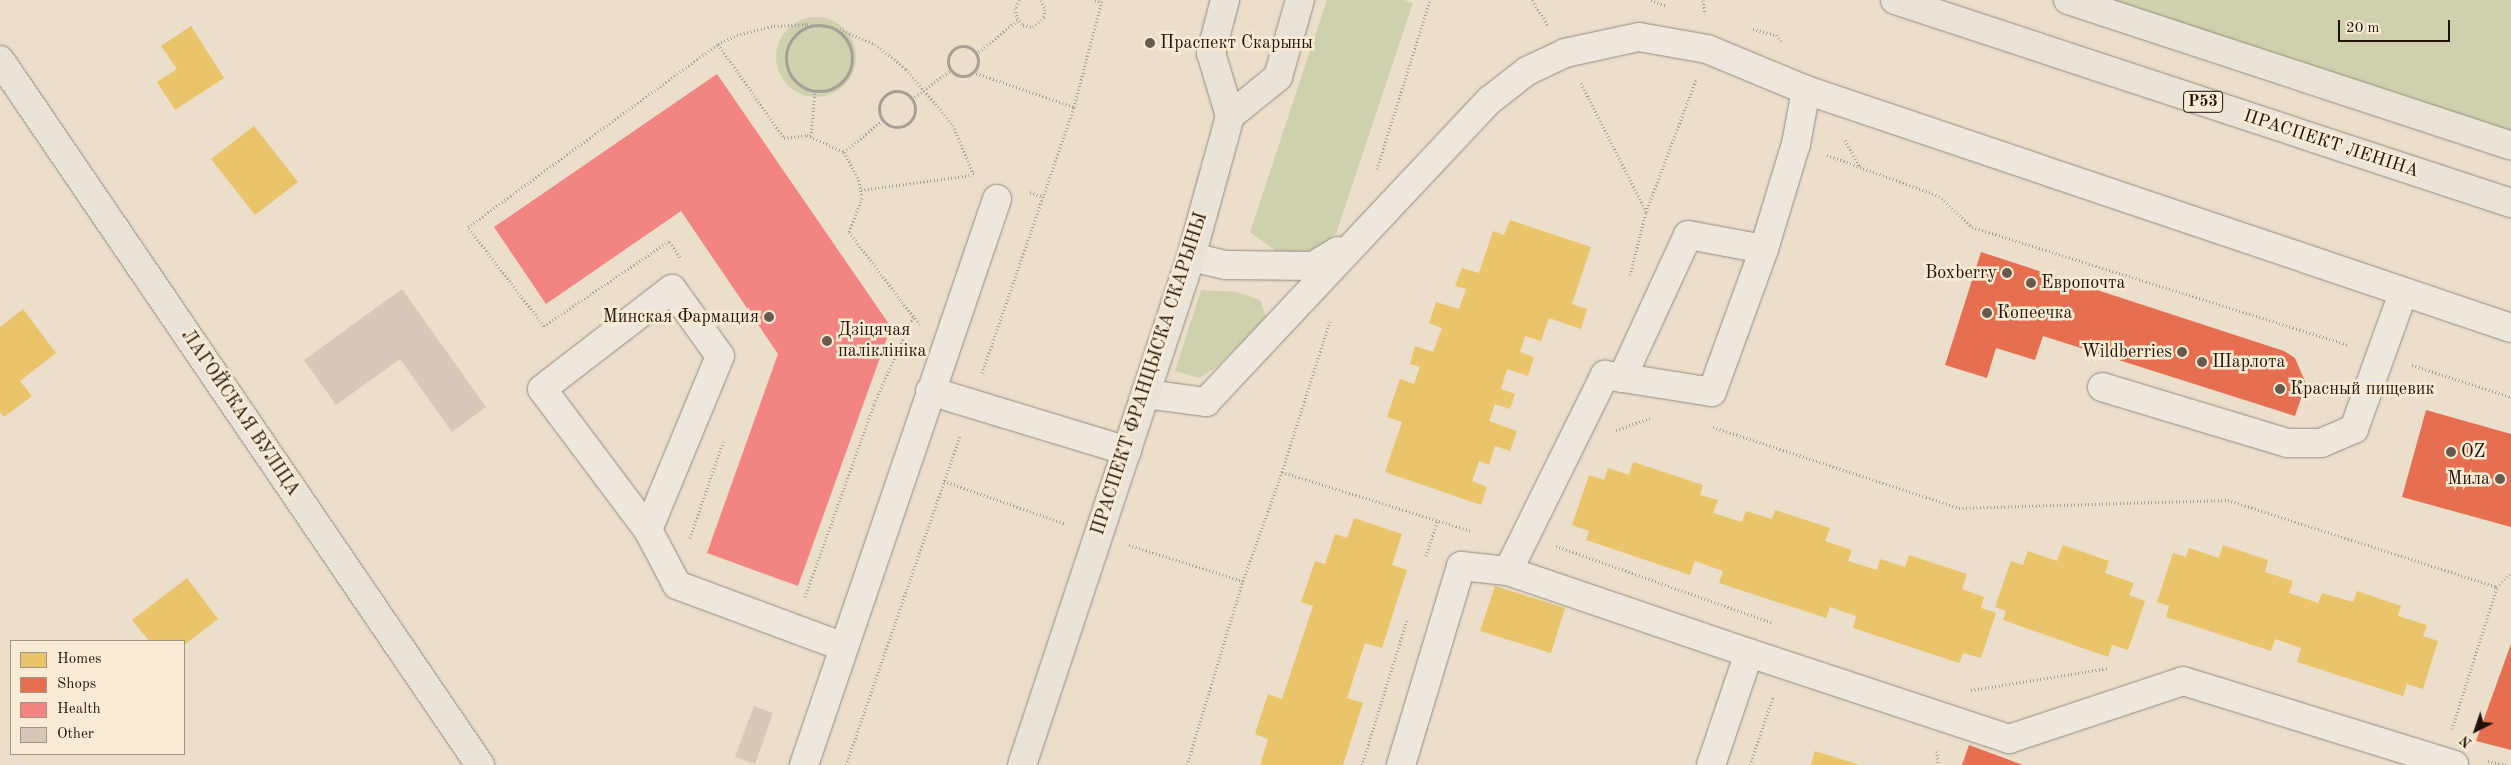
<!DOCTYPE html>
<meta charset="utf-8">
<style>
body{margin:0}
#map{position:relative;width:2511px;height:765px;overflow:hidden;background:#ebdeca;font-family:"Old Standard TT",serif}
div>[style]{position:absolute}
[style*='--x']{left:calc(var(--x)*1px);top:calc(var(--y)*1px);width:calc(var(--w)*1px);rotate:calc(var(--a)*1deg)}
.green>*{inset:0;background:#cfd0ad}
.round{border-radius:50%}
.homes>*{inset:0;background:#e9c46a}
.shops>*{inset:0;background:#e76f51}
.health>*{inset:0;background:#f28482}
.building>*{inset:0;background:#d9c7b9}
.path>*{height:3px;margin-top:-1.5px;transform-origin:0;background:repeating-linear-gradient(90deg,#a59f96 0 1px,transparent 0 3.5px)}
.path>.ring{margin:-1.5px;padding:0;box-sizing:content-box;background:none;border:3px solid #a59f96;border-radius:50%}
.roads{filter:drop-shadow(0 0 1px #948b7f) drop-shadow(0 0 1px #948b7f)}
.minor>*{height:28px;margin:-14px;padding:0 14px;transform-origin:14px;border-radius:14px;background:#eee7dd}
.major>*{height:28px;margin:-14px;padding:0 14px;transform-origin:14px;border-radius:14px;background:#eae3d8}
.dots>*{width:14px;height:14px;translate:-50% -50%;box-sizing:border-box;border:2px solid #faecd4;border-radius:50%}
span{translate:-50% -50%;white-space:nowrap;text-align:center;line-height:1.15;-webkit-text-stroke:5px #faecd4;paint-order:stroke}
.shield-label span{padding:1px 4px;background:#faecd4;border:1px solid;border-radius:4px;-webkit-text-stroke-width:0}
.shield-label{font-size:16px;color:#211309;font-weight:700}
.poi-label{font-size:18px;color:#211309}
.left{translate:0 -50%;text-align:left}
.right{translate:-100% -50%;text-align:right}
.street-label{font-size:18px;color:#211309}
.legend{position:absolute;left:10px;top:640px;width:175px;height:115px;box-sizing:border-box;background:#faecd4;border:1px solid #a39583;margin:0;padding:6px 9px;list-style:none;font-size:15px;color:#211309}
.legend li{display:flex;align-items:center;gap:10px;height:25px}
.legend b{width:25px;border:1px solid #a39583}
.north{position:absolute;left:2451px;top:705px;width:50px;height:50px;-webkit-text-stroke:4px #faecd4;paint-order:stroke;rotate:221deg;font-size:14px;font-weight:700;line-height:20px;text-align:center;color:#211309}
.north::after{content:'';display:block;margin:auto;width:18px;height:22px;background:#211309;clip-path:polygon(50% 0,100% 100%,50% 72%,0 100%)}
.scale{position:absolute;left:2338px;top:20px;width:112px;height:22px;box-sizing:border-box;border:2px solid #211309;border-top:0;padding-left:6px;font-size:15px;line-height:18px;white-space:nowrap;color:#211309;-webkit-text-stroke:4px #faecd4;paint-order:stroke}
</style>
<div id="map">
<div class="green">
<div style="clip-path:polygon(1327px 0,1404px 0,1413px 3px,1336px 234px,1317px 250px,1278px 252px,1250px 232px)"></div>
<div style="clip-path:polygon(2084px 0,2511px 0,2511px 139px)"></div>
<div class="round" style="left:776px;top:17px;width:80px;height:80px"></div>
<div style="clip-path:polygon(1201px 290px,1237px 292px,1260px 300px,1266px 317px,1217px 367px,1199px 378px,1175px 371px)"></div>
</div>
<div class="homes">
<div style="clip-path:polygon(191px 26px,224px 78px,175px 110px,157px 82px,177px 69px,161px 46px)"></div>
<div style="clip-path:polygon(254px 126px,298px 182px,255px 215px,211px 159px)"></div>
<div style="clip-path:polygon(1510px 220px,1591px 247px,1572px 304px,1587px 309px,1581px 329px,1549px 318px,1541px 341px,1525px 336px,1520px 352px,1534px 357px,1528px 376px,1507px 369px,1501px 389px,1515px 394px,1510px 409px,1495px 404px,1489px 421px,1517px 431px,1510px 451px,1495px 446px,1489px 465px,1479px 461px,1472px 481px,1487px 487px,1481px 505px,1385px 472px,1402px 422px,1387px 417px,1400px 379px,1414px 384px,1420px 367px,1410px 364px,1415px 346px,1433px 352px,1442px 328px,1429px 323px,1436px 302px,1459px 309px,1466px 289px,1455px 286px,1462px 268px,1479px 273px,1493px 231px,1504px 235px)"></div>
<div style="clip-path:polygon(23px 309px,56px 353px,20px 381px,32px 396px,4px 417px,0 412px,0 327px)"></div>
<div style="clip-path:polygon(1633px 462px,1703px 485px,1700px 495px,1718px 500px,1713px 513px,1742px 522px,1746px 511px,1772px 519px,1775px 510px,1830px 528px,1825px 541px,1852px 550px,1848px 561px,1877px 570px,1880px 559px,1905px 567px,1909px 555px,1967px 574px,1962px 589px,1984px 597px,1981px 608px,1996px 613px,1981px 658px,1963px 653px,1959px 663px,1853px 628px,1856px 616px,1830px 607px,1826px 618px,1719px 583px,1723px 571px,1695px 561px,1690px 575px,1586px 540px,1589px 531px,1572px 525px,1589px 475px,1604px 480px,1608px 468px,1629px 475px)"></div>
<div style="clip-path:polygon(1354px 518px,1402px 534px,1392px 565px,1407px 570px,1382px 648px,1365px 643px,1347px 698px,1363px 703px,1343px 765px,1260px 765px,1268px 739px,1255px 734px,1268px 694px,1282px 699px,1313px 606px,1301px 602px,1315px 561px,1325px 564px,1335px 534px,1347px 538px)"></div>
<div style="clip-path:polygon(2063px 545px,2109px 561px,2105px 573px,2134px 583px,2129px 595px,2145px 601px,2128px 650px,2112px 645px,2108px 657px,2003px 620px,2006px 611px,1995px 607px,2011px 561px,2023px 565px,2028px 551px,2057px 561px)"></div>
<div style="clip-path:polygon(2223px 545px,2268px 560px,2265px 572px,2293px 581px,2289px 593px,2318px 603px,2322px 593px,2353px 602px,2357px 591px,2401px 606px,2398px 616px,2427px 625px,2423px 636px,2438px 641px,2423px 689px,2407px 684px,2403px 696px,2297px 662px,2301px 648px,2275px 639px,2271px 651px,2166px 617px,2169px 606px,2157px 602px,2173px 553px,2186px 557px,2189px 548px,2219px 558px)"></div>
<div style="clip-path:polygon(187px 578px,218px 619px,184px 645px,184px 641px,149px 641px,132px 620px)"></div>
<div style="clip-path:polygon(1495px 586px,1565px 608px,1551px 653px,1480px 631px)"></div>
<div style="clip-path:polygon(1815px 751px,1860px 765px,1811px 765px)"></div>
</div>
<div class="shops">
<div style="clip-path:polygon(1981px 252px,2284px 351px,2295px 358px,2306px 384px,2295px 416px,2043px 336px,2035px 360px,1996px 348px,1987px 378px,1945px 365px)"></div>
<div style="clip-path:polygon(2426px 410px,2511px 434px,2511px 527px,2402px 497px)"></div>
<div style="clip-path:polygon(2511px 644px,2511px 750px,2476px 741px)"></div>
<div style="clip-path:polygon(1969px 745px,2023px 765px,1962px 765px)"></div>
</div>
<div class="health">
<div style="clip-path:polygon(717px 74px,891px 327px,798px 586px,707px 553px,778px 354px,681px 211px,546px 304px,494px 227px)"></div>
</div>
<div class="building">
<div style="clip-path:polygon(402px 289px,486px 407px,452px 432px,400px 359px,336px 405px,304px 360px)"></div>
<div style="clip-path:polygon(754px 706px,773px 713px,755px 764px,735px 757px)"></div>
</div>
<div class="path">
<div style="--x:1020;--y:0;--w:9;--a:122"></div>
<div style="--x:1015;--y:8;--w:10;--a:79"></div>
<div style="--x:1017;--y:18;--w:9;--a:49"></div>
<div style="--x:1023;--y:25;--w:10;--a:11"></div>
<div style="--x:1033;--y:27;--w:15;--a:-42"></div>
<div style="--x:1044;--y:17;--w:10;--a:-84"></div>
<div style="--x:1045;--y:7;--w:9;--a:-126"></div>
<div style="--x:1095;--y:0;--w:6;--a:18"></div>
<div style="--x:1532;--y:0;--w:31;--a:58"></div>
<div style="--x:1651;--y:0;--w:17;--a:21"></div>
<div style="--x:1703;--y:0;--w:14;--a:82"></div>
<div class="ring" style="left:786px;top:25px;width:63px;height:63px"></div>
<div style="--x:1753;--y:29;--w:24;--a:15"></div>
<div style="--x:1776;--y:35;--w:9;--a:49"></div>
<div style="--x:718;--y:44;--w:21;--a:-25"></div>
<div style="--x:737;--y:35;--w:38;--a:-14"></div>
<div style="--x:774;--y:26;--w:33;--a:-3"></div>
<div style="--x:807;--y:24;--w:26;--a:7"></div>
<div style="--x:833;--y:27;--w:45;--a:22"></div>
<div style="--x:875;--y:44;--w:40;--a:39"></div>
<div style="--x:906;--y:69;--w:73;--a:50"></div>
<div style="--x:953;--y:125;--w:52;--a:67.4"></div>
<div style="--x:973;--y:173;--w:3;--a:18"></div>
<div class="ring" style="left:948px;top:46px;width:27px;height:27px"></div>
<div style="--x:976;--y:54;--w:54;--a:-39"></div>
<div style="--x:973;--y:72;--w:107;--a:19.1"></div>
<div style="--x:1581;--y:83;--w:144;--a:63.1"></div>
<div class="ring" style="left:879px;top:91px;width:33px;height:33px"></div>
<div style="--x:912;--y:99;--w:49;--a:-36.6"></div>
<div style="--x:811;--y:136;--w:45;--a:-84.9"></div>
<div style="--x:1845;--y:140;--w:31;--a:61"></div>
<div style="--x:844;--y:152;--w:50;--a:-39.4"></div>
<div style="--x:1827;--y:155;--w:119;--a:20.1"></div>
<div style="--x:1939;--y:196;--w:45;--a:43.2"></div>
<div style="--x:1972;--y:227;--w:394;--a:17.4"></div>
<div style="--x:1377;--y:169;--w:177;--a:-72.6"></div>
<div style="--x:861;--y:190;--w:112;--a:-7.7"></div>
<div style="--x:1030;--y:192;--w:14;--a:21"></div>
<div style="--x:680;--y:257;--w:19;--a:-125"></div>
<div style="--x:669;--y:241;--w:151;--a:145.8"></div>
<div style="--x:544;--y:326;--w:125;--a:-127.5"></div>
<div style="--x:468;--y:227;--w:310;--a:-36.2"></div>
<div style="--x:718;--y:44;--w:115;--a:54.9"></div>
<div style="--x:784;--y:138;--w:23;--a:-7"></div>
<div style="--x:807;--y:135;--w:41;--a:24.7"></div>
<div style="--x:844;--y:152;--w:32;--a:62"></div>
<div style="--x:859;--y:180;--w:18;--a:81"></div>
<div style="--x:862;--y:198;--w:36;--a:111"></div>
<div style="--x:849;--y:232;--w:116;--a:52.7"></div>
<div style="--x:1630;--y:275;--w:65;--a:-75.7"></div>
<div style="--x:1646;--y:212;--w:141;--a:-69.3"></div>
<div style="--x:2412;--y:365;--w:104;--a:17.9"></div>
<div style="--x:982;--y:373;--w:281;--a:-70.9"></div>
<div style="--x:1074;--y:107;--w:111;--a:-75.3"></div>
<div style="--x:1713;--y:427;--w:259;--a:18.2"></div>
<div style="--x:1959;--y:508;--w:269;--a:-1.7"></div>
<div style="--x:2228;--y:500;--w:283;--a:17.9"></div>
<div style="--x:1616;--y:430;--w:36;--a:-19"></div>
<div style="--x:1282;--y:472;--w:198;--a:17.3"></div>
<div style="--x:944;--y:481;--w:129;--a:19.4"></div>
<div style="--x:690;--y:538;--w:102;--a:-71"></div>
<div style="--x:1129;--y:545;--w:120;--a:17.5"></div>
<div style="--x:1556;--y:546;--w:231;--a:19.5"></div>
<div style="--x:1426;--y:556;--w:38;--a:-72"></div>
<div style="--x:805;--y:597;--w:205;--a:-70.3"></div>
<div style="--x:874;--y:404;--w:98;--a:-65.8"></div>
<div style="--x:1971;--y:690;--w:139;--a:-9.1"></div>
<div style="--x:2452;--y:729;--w:149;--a:-72.4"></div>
<div style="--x:2497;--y:587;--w:20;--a:-45"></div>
<div style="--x:1937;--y:751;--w:14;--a:86"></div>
<div style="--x:2488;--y:761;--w:19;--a:12"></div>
<div style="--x:846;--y:765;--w:349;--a:-70.9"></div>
<div style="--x:1187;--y:765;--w:192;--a:-73.1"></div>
<div style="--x:1243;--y:581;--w:116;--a:-70.3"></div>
<div style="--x:1282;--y:472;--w:158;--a:-72.4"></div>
<div style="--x:1362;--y:765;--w:152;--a:-72.8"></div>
<div style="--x:1750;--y:765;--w:72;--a:-71.3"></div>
</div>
<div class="roads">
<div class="minor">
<div style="--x:1191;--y:257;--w:37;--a:13"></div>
<div style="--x:1227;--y:265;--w:86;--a:0.7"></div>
<div style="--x:1313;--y:266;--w:29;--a:-31"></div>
<div style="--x:1622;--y:378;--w:157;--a:-65.2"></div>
<div style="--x:1688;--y:235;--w:77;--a:10.4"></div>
<div style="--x:2102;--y:387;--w:194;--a:16.8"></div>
<div style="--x:2288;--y:443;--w:33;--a:0"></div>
<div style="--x:2321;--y:443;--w:36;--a:-23"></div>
<div style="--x:2354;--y:429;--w:145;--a:-70.2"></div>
<div style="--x:930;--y:391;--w:206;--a:16.9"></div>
<div style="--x:1146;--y:394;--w:61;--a:7.6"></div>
<div style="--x:1206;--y:402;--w:415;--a:-46.8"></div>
<div style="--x:1490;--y:100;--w:47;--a:-38.1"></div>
<div style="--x:1527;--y:71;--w:42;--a:-25.3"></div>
<div style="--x:1565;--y:53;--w:76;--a:-12.2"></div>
<div style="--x:1639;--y:37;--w:69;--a:10"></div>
<div style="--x:1707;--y:49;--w:107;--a:22.5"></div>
<div style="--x:1806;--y:90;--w:744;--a:18.65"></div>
<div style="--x:648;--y:530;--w:176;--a:-126.9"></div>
<div style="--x:542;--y:389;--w:164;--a:-37.6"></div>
<div style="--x:672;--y:289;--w:82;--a:54.4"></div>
<div style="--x:720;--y:356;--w:188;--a:112.5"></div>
<div style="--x:648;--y:530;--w:62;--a:62.2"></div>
<div style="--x:677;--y:585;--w:178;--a:20.4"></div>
<div style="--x:1508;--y:571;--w:255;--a:18.8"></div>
<div style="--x:804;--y:765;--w:598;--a:-71.17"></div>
<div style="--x:1401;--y:765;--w:208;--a:-73.2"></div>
<div style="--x:1461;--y:566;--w:47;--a:6.1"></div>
<div style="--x:1508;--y:571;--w:219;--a:-63.7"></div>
<div style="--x:1605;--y:375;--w:108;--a:9"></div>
<div style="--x:1712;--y:392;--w:152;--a:-70"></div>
<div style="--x:1764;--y:249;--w:110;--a:-73.1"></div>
<div style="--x:1796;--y:144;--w:55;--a:-79.5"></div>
<div style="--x:1711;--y:765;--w:118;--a:-71.3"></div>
<div style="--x:1749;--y:653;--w:274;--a:18.3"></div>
<div style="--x:2009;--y:739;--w:183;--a:-18.4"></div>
<div style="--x:2183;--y:681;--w:284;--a:17.2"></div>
</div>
<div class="major">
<div style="--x:1225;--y:0;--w:55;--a:104.8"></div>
<div style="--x:1211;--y:53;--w:66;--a:73.2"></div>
<div style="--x:1895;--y:0;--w:649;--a:18.24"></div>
<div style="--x:2068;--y:0;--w:466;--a:18.2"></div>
<div style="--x:0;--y:60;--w:853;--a:55.75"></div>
<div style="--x:1022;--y:765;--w:535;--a:-71.6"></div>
<div style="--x:1191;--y:257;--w:146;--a:-74.5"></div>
<div style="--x:1230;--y:116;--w:62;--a:-39.1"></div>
<div style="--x:1278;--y:77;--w:80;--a:-74.1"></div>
</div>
</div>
<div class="dots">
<div style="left:1150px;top:43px;background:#685a4d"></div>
<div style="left:2007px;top:273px;background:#685a4d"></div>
<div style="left:2031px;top:283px;background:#685a4d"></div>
<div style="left:1987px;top:313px;background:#685a4d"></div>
<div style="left:769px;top:317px;background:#685a4d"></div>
<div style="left:827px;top:341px;background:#685a4d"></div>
<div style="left:2182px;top:352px;background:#685a4d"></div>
<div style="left:2202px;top:362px;background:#685a4d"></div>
<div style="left:2280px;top:389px;background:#685a4d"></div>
<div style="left:2451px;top:452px;background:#685a4d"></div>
<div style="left:2500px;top:479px;background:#685a4d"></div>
</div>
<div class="shield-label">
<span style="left:2203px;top:102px">Р53</span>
</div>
<div class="poi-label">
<span class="left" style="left:1160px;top:43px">Праспект Скарыны</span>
<span class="right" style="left:1997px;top:273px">Boxberry</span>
<span class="left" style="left:2041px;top:283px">Европочта</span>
<span class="left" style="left:1997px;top:313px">Копеечка</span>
<span class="right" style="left:759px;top:317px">Минская Фармация</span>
<span class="left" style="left:838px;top:341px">Дзіцячая<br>паліклініка</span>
<span class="right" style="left:2172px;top:352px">Wildberries</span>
<span class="left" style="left:2212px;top:362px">Шарлота</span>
<span class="left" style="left:2290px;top:389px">Красный пищевик</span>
<span class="left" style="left:2461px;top:452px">OZ</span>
<span class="right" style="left:2490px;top:479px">Мила</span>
</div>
<div class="street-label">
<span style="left:2331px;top:144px;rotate:18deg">ПРАСПЕКТ ЛЕНІНА</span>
<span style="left:1150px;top:374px;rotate:-72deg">ПРАСПЕКТ ФРАНЦЫСКА СКАРЫНЫ</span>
<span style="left:240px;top:413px;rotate:56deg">ЛАГОЙСКАЯ ВУЛІЦА</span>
</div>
<ul class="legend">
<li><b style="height:14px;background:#e9c46a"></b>Homes</li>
<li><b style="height:14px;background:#e76f51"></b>Shops</li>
<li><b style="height:14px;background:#f28482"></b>Health</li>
<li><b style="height:14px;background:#d9c7b9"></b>Other</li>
</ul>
<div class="north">N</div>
<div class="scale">20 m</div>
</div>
